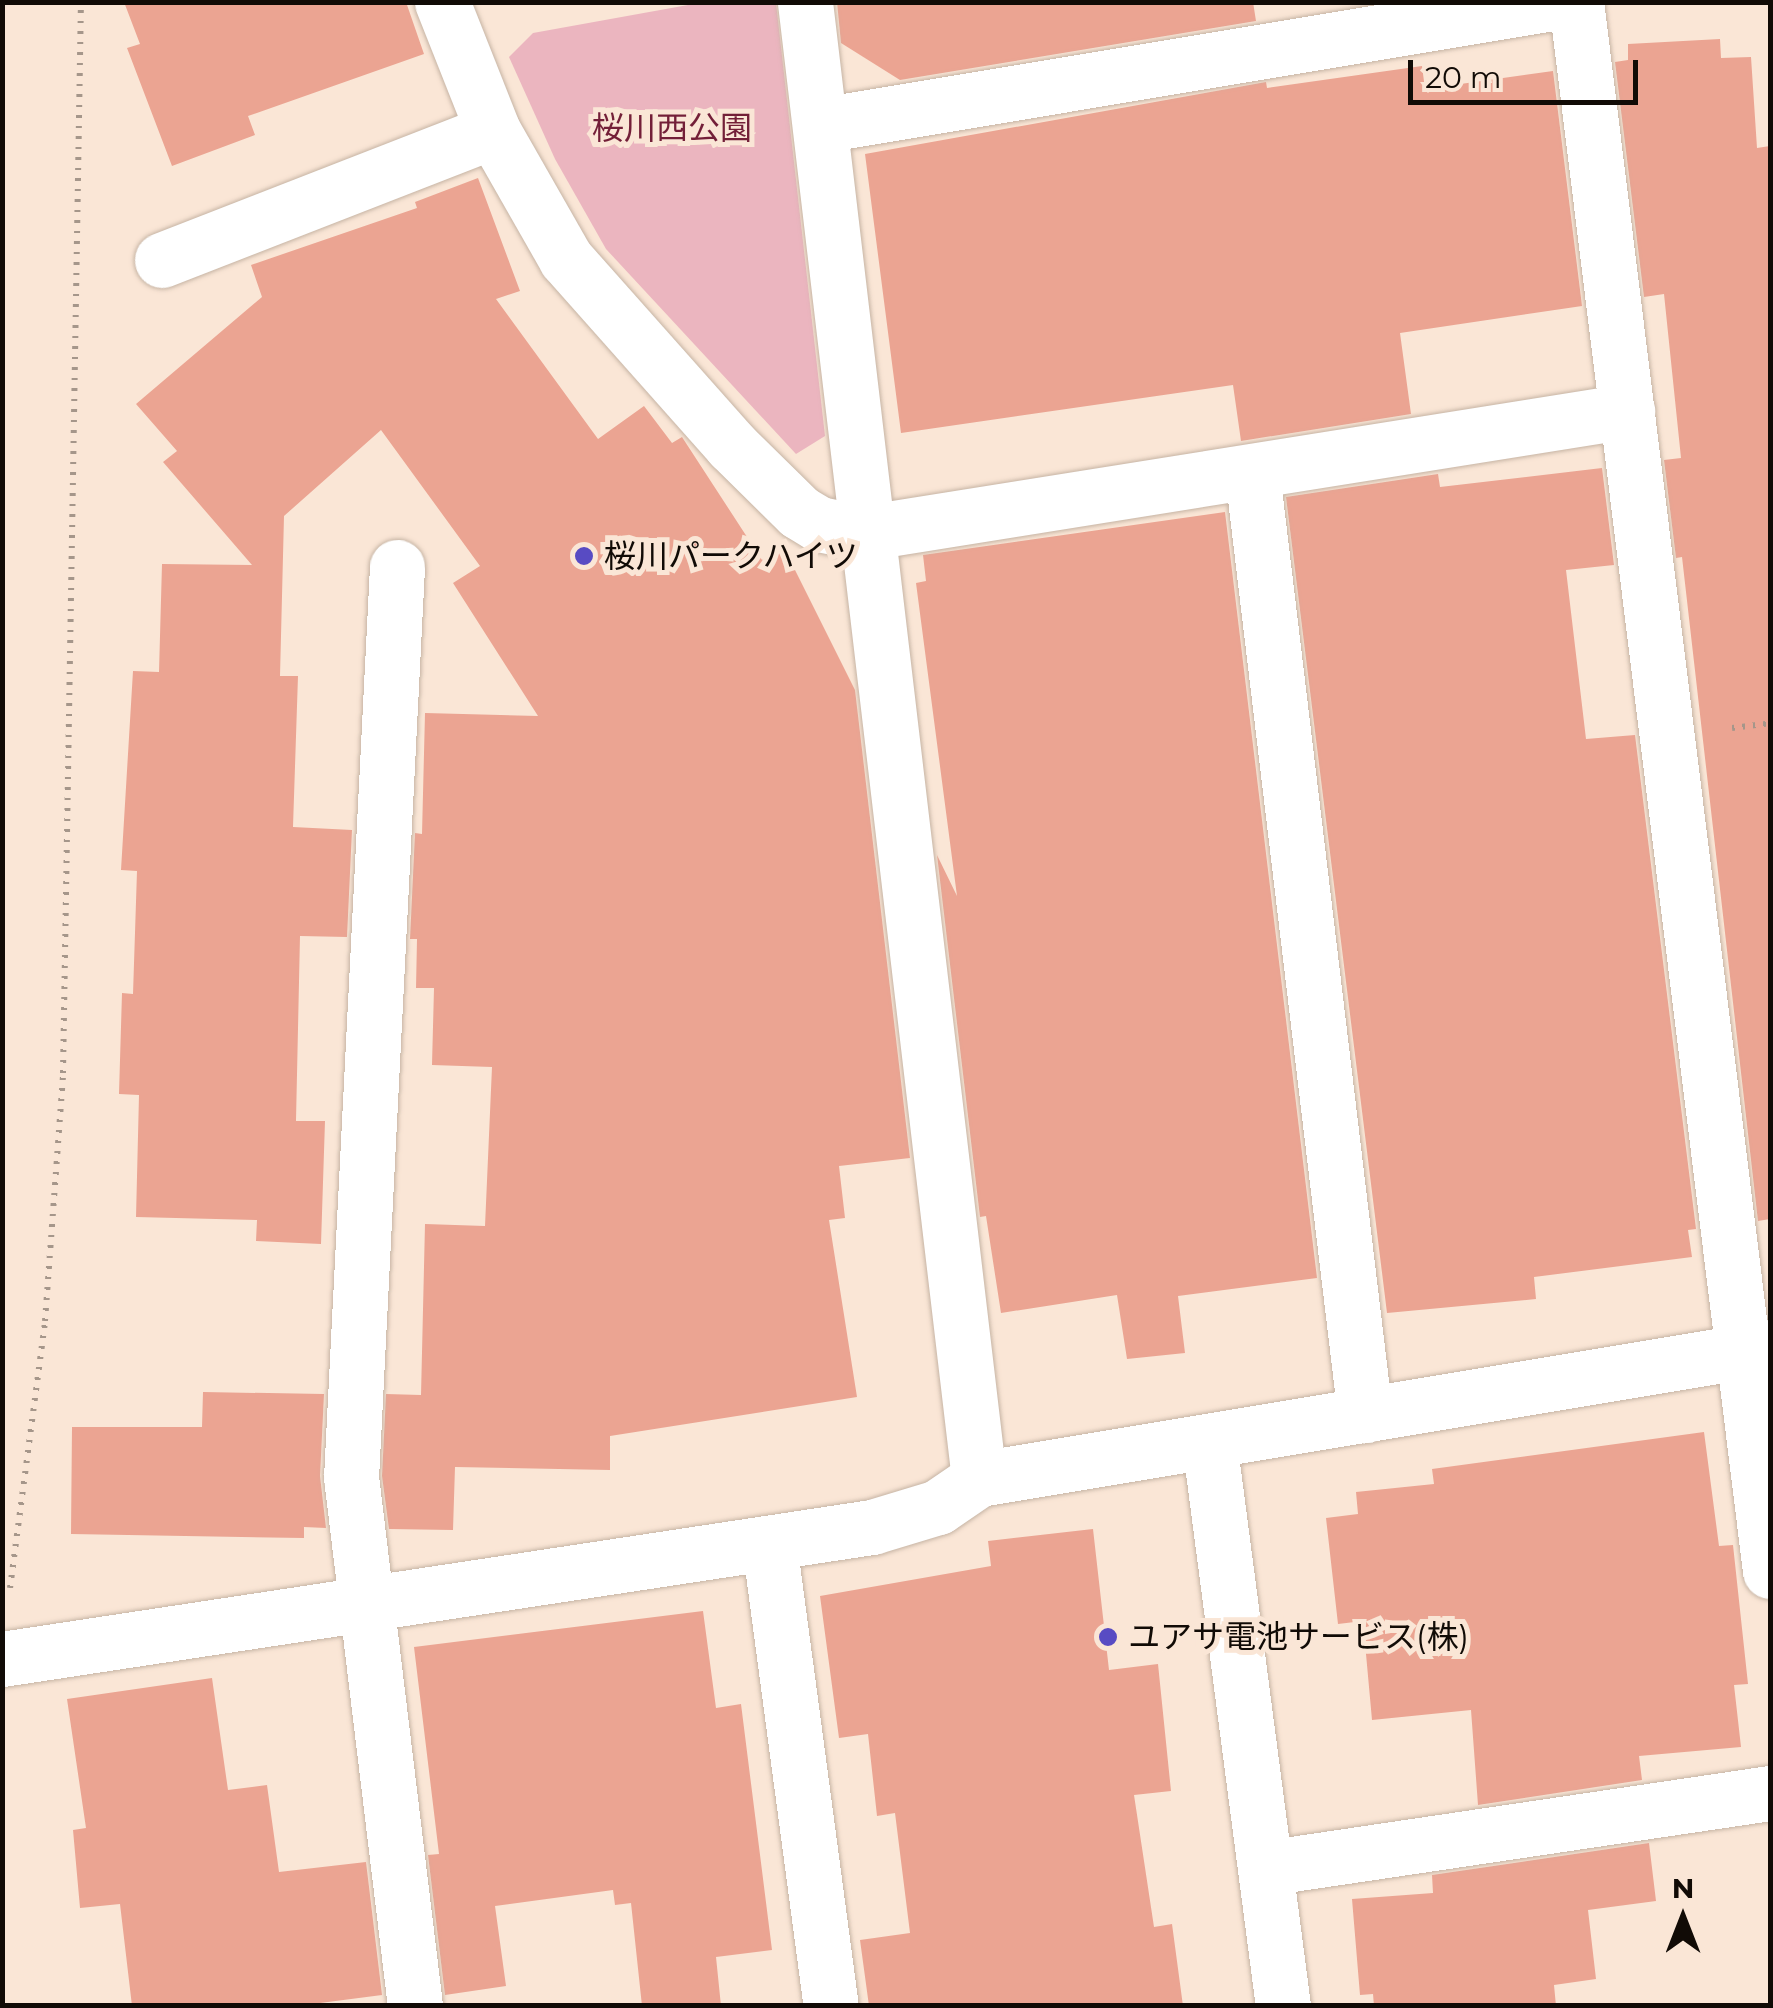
<!DOCTYPE html>
<meta charset="utf-8">
<style>
body{margin:0}
#map{position:relative;width:1773px;height:2008px;overflow:hidden;background:#fae6d6;font-family:Montserrat,"Noto Sans JP",sans-serif}
div>[style]{position:absolute}
[style*='--x']{left:calc(var(--x)*1px);top:calc(var(--y)*1px);width:calc(var(--w)*1px);rotate:calc(var(--a)*1deg)}
.green>*{inset:0;background:#ebb5bf}
.building>*{inset:0;background:#eba492}
.path>*{height:6px;margin-top:-3px;transform-origin:0;background:repeating-linear-gradient(90deg,#a5968a 0 2.5px,transparent 0 10.5px)}
.roads{filter:drop-shadow(0 0 2px #c6b4a4) drop-shadow(0 0 2px #c6b4a4)}
.minor>*{height:55px;margin:-27.5px;padding:0 27.5px;transform-origin:27.5px;border-radius:27.5px;background:#fff}
.tertiary>*{height:55px;margin:-27.5px;padding:0 27.5px;transform-origin:27.5px;border-radius:27.5px;background:#fff}
.dots>*{width:28px;height:28px;translate:-50% -50%;box-sizing:border-box;border:5px solid #fae6d6;border-radius:50%}
span{translate:-50% -50%;white-space:nowrap;text-align:center;line-height:1.15;-webkit-text-stroke:10px #fae6d6;paint-order:stroke}
.park-label{font-size:32px;color:#731f38}
.poi-label{font-size:32px;color:#110b06}
.left{translate:0 -50%;text-align:left}
.frame{position:absolute;inset:0;border:5px solid #110b06;pointer-events:none}
.north{position:absolute;left:1633px;top:1868px;width:100px;height:100px;-webkit-text-stroke:8px #fae6d6;paint-order:stroke;rotate:0deg;font-size:28px;font-weight:700;line-height:40px;text-align:center;color:#110b06}
.north::after{content:'';display:block;margin:auto;width:35px;height:45px;background:#110b06;clip-path:polygon(50% 0,100% 100%,50% 72%,0 100%)}
.scale{position:absolute;left:1408px;top:60px;width:230px;height:45px;box-sizing:border-box;border:5px solid #110b06;border-top:0;padding-left:12px;font-size:30px;line-height:35px;white-space:nowrap;color:#110b06;-webkit-text-stroke:8px #fae6d6;paint-order:stroke}
</style>
<div id="map">
<div class="green">
<div style="clip-path:polygon(699px 3px,776px 3px,825px 436px,796px 454px,606px 249px,555px 159px,509px 57px,533px 33px)"></div>
</div>
<div class="building">
<div style="clip-path:polygon(124px 2px,406px 2px,424px 54px,248px 116px,255px 135px,172px 166px,127px 48px,140px 44px)"></div>
<div style="clip-path:polygon(837px 2px,1253px 2px,1256px 21px,900px 80px,841px 43px)"></div>
<div style="clip-path:polygon(1720px 39px,1721px 58px,1751px 57px,1757px 148px,1770px 146px,1770px 1219px,1758px 1221px,1682px 557px,1676px 558px,1664px 460px,1681px 458px,1664px 294px,1644px 297px,1615px 62px,1628px 60px,1628px 44px)"></div>
<div style="clip-path:polygon(1422px 66px,1425px 89px,1553px 71px,1582px 306px,1400px 333px,1411px 414px,1241px 441px,1233px 385px,901px 433px,865px 154px,1266px 82px,1267px 88px)"></div>
<div style="clip-path:polygon(478px 178px,520px 291px,496px 299px,598px 439px,644px 406px,672px 443px,682px 437px,762px 560px,784px 548px,855px 690px,910px 1158px,839px 1166px,845px 1218px,829px 1220px,857px 1397px,610px 1436px,610px 1470px,455px 1467px,453px 1530px,389px 1529px,382px 1476px,386px 1394px,421px 1395px,425px 1224px,485px 1226px,492px 1067px,432px 1065px,434px 988px,416px 988px,417px 939px,410px 939px,415px 833px,422px 834px,425px 713px,538px 716px,453px 583px,480px 566px,381px 430px,284px 516px,280px 676px,298px 676px,293px 827px,352px 830px,347px 937px,300px 936px,296px 1121px,325px 1121px,321px 1244px,256px 1241px,257px 1220px,136px 1217px,139px 1095px,119px 1094px,122px 993px,133px 994px,137px 871px,121px 870px,133px 671px,159px 672px,162px 564px,252px 565px,163px 462px,177px 451px,136px 404px,262px 297px,251px 265px,417px 208px,415px 202px)"></div>
<div style="clip-path:polygon(1602px 468px,1614px 565px,1566px 570px,1586px 739px,1635px 735px,1696px 1229px,1688px 1230px,1692px 1257px,1534px 1277px,1536px 1299px,1387px 1313px,1286px 497px,1438px 474px,1440px 487px)"></div>
<div style="clip-path:polygon(1225px 512px,1317px 1278px,1178px 1296px,1185px 1353px,1127px 1359px,1117px 1295px,1001px 1313px,986px 1216px,980px 1217px,937px 855px,957px 896px,916px 583px,926px 581px,923px 555px)"></div>
<div style="clip-path:polygon(203px 1392px,324px 1394px,320px 1476px,326px 1528px,304px 1527px,304px 1538px,71px 1534px,72px 1427px,202px 1427px)"></div>
<div style="clip-path:polygon(1704px 1432px,1719px 1546px,1733px 1545px,1748px 1684px,1734px 1685px,1741px 1747px,1639px 1756px,1642px 1780px,1478px 1805px,1471px 1710px,1372px 1720px,1363px 1621px,1338px 1624px,1326px 1518px,1358px 1514px,1356px 1492px,1434px 1484px,1432px 1469px)"></div>
<div style="clip-path:polygon(1093px 1529px,1109px 1670px,1158px 1664px,1171px 1791px,1134px 1795px,1154px 1927px,1172px 1924px,1183px 2006px,869px 2006px,860px 1940px,910px 1933px,895px 1813px,877px 1816px,868px 1734px,839px 1738px,820px 1596px,991px 1566px,988px 1541px)"></div>
<div style="clip-path:polygon(703px 1611px,716px 1708px,741px 1704px,772px 1950px,716px 1957px,721px 2006px,642px 2006px,631px 1903px,615px 1905px,613px 1890px,495px 1906px,506px 1986px,445px 1995px,428px 1855px,439px 1854px,414px 1647px)"></div>
<div style="clip-path:polygon(212px 1678px,228px 1790px,267px 1785px,279px 1872px,366px 1862px,382px 1995px,297px 2006px,132px 2006px,120px 1904px,80px 1908px,73px 1830px,86px 1828px,67px 1699px)"></div>
<div style="clip-path:polygon(1649px 1843px,1656px 1901px,1588px 1910px,1596px 1979px,1554px 1985px,1556px 2006px,1374px 2006px,1373px 1994px,1360px 1995px,1352px 1899px,1433px 1893px,1432px 1875px)"></div>
</div>
<div class="path">
<div style="--x:1732;--y:728;--w:38;--a:-7"></div>
<div style="--x:10;--y:1588;--w:269;--a:-82.5"></div>
<div style="--x:45;--y:1321;--w:249;--a:-85.8"></div>
<div style="--x:63;--y:1073;--w:1071;--a:-89.04"></div>
</div>
<div class="roads">
<div class="minor">
<div style="--x:442;--y:2;--w:139;--a:68.4"></div>
<div style="--x:493;--y:131;--w:147;--a:60.3"></div>
<div style="--x:566;--y:259;--w:249;--a:48.4"></div>
<div style="--x:731;--y:445;--w:95;--a:44.6"></div>
<div style="--x:799;--y:512;--w:23;--a:31"></div>
<div style="--x:819;--y:524;--w:45;--a:11.6"></div>
<div style="--x:863;--y:533;--w:774;--a:-9.07"></div>
<div style="--x:1576;--y:2;--w:1581;--a:82.95"></div>
<div style="--x:821;--y:125;--w:747;--a:-9.47"></div>
<div style="--x:162;--y:260;--w:355;--a:-21.3"></div>
<div style="--x:1252;--y:473;--w:949;--a:83.16"></div>
<div style="--x:397;--y:567;--w:911;--a:92.89"></div>
<div style="--x:351;--y:1477;--w:533;--a:83.1"></div>
<div style="--x:769;--y:1543;--w:467;--a:82.4"></div>
<div style="--x:2;--y:1659;--w:880;--a:-8.63"></div>
<div style="--x:872;--y:1527;--w:69;--a:-16.9"></div>
<div style="--x:938;--y:1507;--w:50;--a:-34.3"></div>
<div style="--x:979;--y:1479;--w:1487;--a:-96.72"></div>
<div style="--x:1265;--y:1868;--w:511;--a:-8.45"></div>
</div>
<div class="tertiary">
<div style="--x:1209;--y:1441;--w:570;--a:82.54"></div>
<div style="--x:979;--y:1479;--w:802;--a:-9.47"></div>
</div>
</div>
<div class="dots">
<div style="left:584px;top:556px;background:#584bc3"></div>
<div style="left:1108px;top:1637px;background:#584bc3"></div>
</div>
<div class="park-label">
<span style="left:672px;top:128px">桜川西公園</span>
</div>
<div class="poi-label">
<span class="left" style="left:604px;top:556px">桜川パークハイツ</span>
<span class="left" style="left:1128px;top:1637px">ユアサ電池サービス(株)</span>
</div>
<div class="frame"></div>
<div class="north">N</div>
<div class="scale">20 m</div>
</div>
